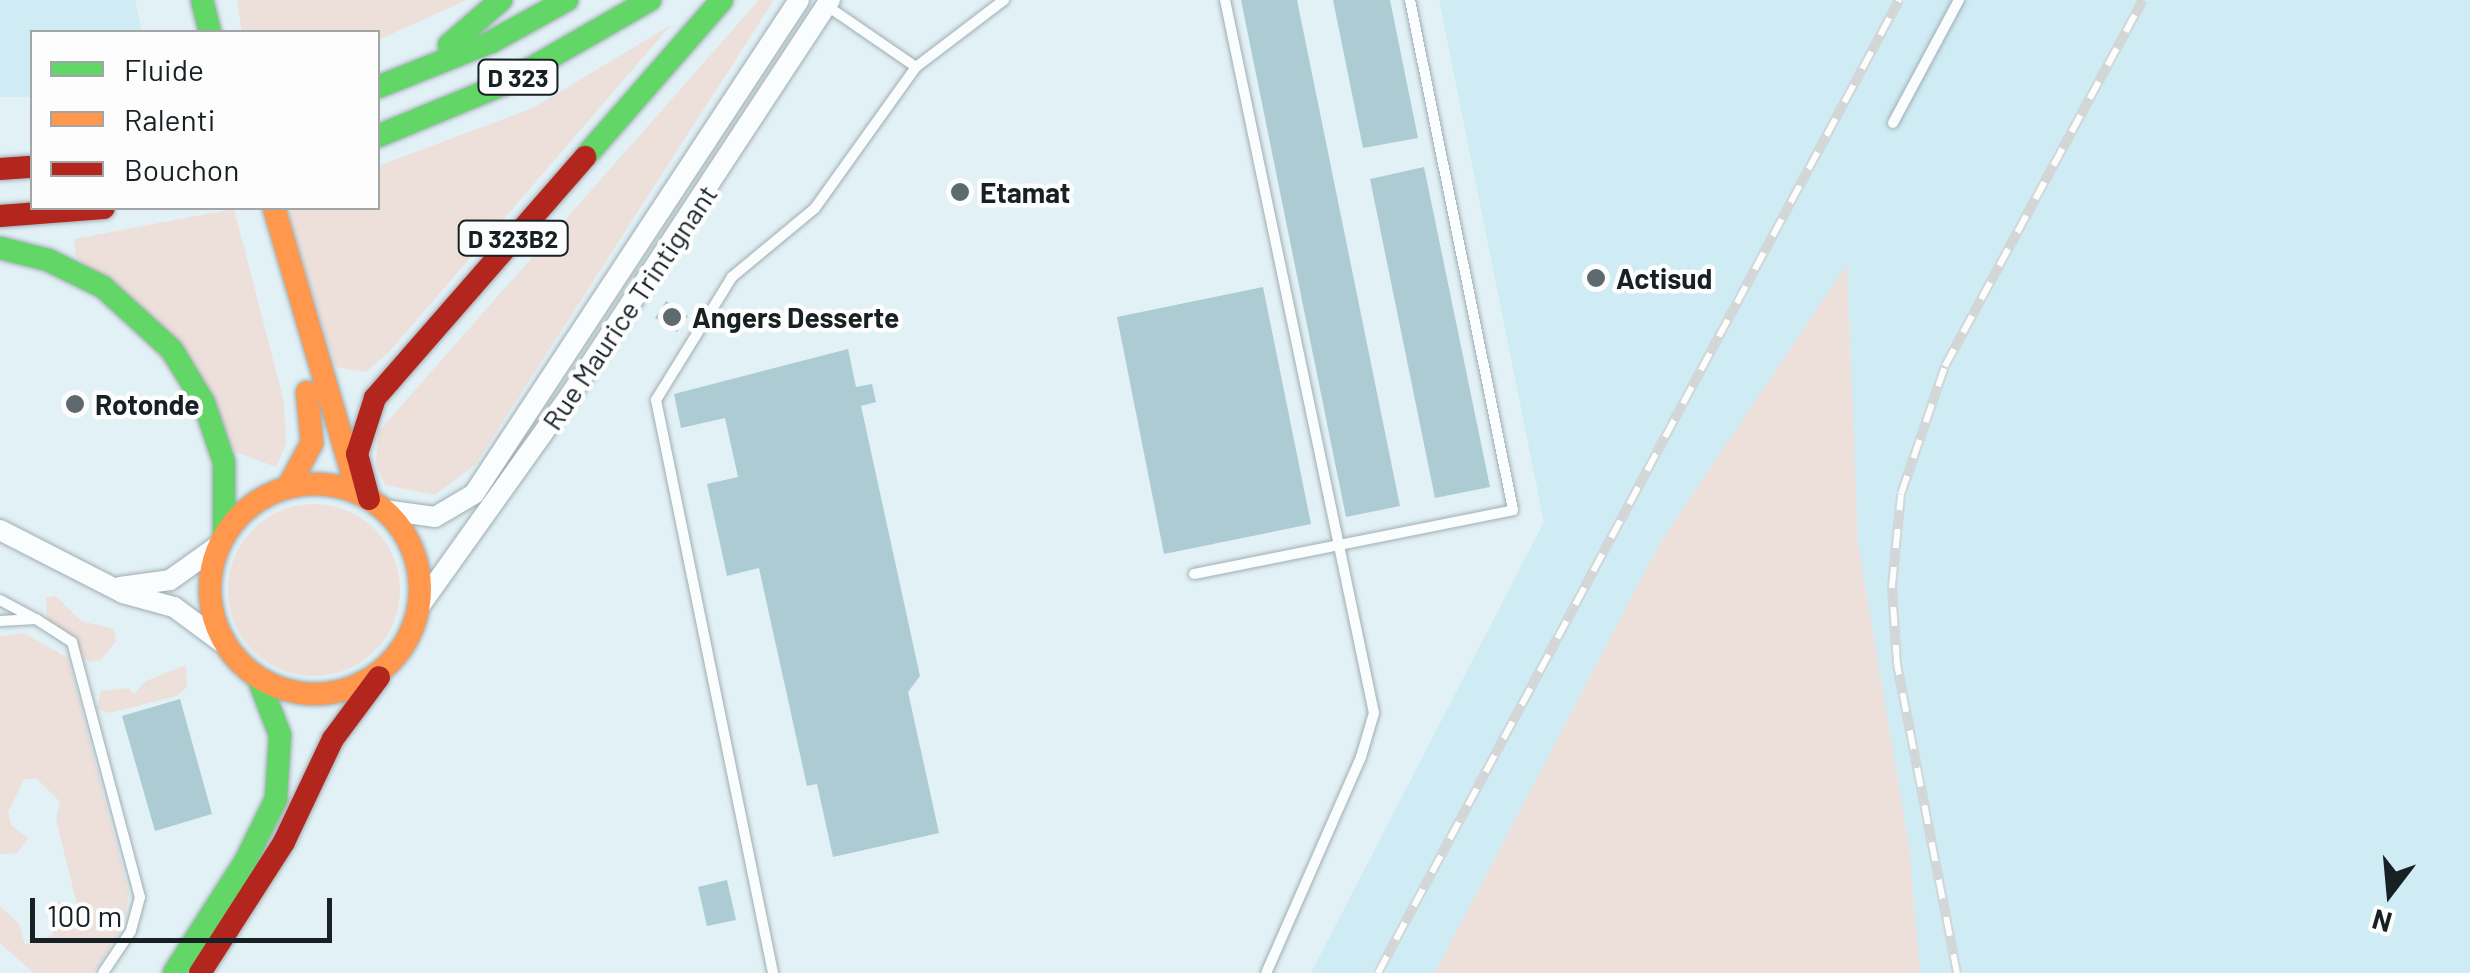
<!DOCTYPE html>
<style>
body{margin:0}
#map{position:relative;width:2470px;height:973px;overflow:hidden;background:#e1f1f6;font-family:Barlow,sans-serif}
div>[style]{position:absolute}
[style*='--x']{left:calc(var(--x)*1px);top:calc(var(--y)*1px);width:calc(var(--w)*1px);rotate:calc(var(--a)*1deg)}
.built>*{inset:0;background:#cfebf4}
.green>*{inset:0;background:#ede0db}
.round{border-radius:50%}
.building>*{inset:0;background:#accbd3}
.roads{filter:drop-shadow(0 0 2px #a1adb1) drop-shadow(0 0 2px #a1adb1)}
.lane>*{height:10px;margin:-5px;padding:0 5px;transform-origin:5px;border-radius:5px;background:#fafdfe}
.street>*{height:20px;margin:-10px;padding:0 10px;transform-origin:10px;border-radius:10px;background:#fafdfe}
.fast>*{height:22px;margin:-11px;padding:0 11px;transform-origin:11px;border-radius:11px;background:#63d668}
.slow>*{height:22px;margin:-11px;padding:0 11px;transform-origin:11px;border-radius:11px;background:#ff974d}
.slow>.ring{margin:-11px;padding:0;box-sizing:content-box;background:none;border:22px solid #ff974d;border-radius:50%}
.jam>*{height:22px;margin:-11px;padding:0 11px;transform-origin:11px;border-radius:11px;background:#b3261e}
.rail>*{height:10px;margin-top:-5px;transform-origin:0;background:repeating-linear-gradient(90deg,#fdfdfd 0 19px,#d2d6d7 0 38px);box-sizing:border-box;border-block:2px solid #d2d6d7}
.dots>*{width:28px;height:28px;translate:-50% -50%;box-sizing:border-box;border:5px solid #fdfdfd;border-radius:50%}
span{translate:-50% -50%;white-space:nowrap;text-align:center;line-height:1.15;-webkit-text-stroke:9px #fdfdfd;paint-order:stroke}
.shield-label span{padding:2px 8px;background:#fdfdfd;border:2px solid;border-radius:8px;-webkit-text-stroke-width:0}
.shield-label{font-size:25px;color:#172124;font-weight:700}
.poi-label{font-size:28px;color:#172124;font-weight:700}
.left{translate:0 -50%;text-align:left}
.street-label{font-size:28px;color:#172124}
.legend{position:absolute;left:30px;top:30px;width:350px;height:180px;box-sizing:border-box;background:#fdfdfd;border:2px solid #a1a5a6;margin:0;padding:12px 18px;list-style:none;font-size:30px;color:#172124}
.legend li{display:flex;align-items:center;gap:20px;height:50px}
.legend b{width:50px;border:2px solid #a1a5a6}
.north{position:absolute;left:2340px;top:843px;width:100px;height:100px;-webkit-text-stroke:8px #fdfdfd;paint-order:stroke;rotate:196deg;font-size:28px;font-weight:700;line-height:40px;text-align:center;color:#172124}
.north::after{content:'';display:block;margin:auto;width:35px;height:45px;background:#172124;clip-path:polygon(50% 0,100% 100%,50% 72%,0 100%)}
.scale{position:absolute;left:30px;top:898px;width:302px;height:45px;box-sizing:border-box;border:5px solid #172124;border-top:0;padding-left:12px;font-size:30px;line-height:35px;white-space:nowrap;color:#172124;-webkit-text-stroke:8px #fdfdfd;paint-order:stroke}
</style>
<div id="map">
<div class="built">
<div style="clip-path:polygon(0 0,135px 0,142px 32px,32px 32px,32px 97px,0 97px)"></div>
<div style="clip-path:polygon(1439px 0,2470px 0,2470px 973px,1920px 973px,1909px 846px,1858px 543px,1847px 265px,1660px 543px,1435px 973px,1311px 973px,1544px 522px)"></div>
</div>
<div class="green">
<div style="clip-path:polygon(237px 0,467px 0,378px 40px,378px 32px,242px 32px)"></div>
<div style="clip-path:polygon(759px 0,774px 0,475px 465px,435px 495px,385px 485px,376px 464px,378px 432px)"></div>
<div style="clip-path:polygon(671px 25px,389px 352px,366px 372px,336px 367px,285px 208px,378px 208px,378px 166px,533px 108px)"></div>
<div style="clip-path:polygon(234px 209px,284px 402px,286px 444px,276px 467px,236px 452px,76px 256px,74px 239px)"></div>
<div style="clip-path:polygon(1847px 264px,1858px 543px,1909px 846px,1920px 973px,1435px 973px,1660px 543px)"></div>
<div class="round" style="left:228px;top:504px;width:172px;height:172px"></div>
<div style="clip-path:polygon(56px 596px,81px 621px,114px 629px,116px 641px,101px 660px,89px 662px,47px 621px,46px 598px)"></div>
<div style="clip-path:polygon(24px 633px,68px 658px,129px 893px,124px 925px,94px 973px,34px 973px,0 943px,0 906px,19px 924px,25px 945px,53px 935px,58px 902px,78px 909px,56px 819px,60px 802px,37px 779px,24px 779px,8px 812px,11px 825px,28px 838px,17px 853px,0 854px,0 636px)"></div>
<div style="clip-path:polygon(186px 665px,187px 687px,177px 696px,109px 713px,97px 709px,101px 691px,129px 688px,134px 694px,146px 681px)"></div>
</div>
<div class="building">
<div style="clip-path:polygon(1241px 0,1297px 0,1400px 506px,1346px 517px)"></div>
<div style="clip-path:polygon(1333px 0,1390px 0,1418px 138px,1363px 148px)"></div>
<div style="clip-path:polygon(1424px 167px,1490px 487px,1435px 498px,1370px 179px)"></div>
<div style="clip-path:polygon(1263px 287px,1311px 524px,1164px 554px,1117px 317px)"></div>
<div style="clip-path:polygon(666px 301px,688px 316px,677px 332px,655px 318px)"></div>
<div style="clip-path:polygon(848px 349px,856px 387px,872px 384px,876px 402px,861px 406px,920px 676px,908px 692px,939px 833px,833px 857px,817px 784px,807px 786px,759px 568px,727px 576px,707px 484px,738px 477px,725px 418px,681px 428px,674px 394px)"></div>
<div style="clip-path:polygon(180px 699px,212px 814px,155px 831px,122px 716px)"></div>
<div style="clip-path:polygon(727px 880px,736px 920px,707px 926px,698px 887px)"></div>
</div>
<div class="roads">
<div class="lane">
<div style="--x:1225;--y:0;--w:728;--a:78.2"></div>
<div style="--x:1374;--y:713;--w:46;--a:106.5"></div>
<div style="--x:1361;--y:757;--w:236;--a:113.7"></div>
<div style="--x:916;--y:67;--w:111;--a:-37.3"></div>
<div style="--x:1893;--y:123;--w:140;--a:-61.8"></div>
<div style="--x:1194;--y:574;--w:325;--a:-11.3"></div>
<div style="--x:1513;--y:510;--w:520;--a:-101.42"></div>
<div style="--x:0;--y:600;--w:38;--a:28"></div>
<div style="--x:0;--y:621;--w:36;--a:-3"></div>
<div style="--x:36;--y:619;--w:43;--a:32.6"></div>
<div style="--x:72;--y:642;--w:264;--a:75.1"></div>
<div style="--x:140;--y:897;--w:35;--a:105"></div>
<div style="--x:131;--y:931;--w:50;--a:123.7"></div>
<div style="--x:773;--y:973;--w:585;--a:-101.54"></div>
<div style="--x:656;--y:400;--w:145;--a:-58.3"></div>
<div style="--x:732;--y:277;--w:108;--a:-39.7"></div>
<div style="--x:815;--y:208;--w:173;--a:-54.4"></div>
<div style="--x:916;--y:67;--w:113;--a:-145.5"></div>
</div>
<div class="street">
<div style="--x:384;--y:510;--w:51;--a:7.8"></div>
<div style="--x:435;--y:517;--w:45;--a:-30.5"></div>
<div style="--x:474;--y:494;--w:591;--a:-56.66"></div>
<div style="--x:0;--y:530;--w:138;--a:27.1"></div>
<div style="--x:123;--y:593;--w:53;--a:15.4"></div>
<div style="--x:174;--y:607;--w:62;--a:36.5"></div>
<div style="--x:120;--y:587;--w:50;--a:-8"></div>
<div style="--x:170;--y:580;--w:60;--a:-35.5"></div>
<div style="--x:419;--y:607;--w:262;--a:-54.5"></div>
<div style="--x:571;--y:394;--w:472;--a:-56.7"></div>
</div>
<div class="fast">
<div style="--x:202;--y:0;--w:33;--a:76"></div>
<div style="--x:449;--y:45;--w:69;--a:-40.9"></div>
<div style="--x:378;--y:87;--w:122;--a:-21.7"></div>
<div style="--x:491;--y:42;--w:87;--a:-28.9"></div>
<div style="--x:378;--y:136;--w:134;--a:-22.4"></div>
<div style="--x:502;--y:85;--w:171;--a:-29.9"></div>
<div style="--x:585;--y:157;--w:208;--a:-48.9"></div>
<div style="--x:0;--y:248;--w:49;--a:14"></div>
<div style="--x:48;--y:260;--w:61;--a:26.1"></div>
<div style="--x:103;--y:287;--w:93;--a:42.4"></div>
<div style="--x:172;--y:350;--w:62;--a:58.9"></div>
<div style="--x:204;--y:403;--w:62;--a:71.3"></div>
<div style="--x:224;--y:462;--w:73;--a:90"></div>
<div style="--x:174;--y:973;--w:132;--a:-57.4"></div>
<div style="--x:245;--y:862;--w:70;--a:-63.8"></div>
<div style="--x:276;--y:799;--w:64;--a:-86.4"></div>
<div style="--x:280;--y:735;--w:61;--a:-111.1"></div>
</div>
<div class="slow">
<div style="--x:274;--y:208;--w:273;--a:73.6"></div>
<div class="ring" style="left:210px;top:484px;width:188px;height:188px"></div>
<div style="--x:288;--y:487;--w:50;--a:-61.4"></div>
<div style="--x:312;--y:443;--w:51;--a:-95.6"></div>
</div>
<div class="jam">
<div style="--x:0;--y:169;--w:32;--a:-4"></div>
<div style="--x:0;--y:216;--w:104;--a:-4.4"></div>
<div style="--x:369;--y:499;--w:47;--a:-104.9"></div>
<div style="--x:357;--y:454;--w:59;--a:-72.2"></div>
<div style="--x:375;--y:398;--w:320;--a:-48.9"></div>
<div style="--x:200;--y:973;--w:156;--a:-57.3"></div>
<div style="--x:284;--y:842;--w:114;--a:-64.6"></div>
<div style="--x:333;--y:739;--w:77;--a:-53.4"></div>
</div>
</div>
<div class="rail">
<div style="--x:1378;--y:973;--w:1104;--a:-61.83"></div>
<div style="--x:1957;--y:973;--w:315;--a:-101"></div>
<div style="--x:1897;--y:664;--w:78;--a:-93.7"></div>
<div style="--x:1892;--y:586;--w:92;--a:-84.4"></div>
<div style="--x:1901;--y:494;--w:135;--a:-71"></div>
<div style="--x:1945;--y:366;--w:416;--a:-61.6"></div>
</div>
<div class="dots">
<div style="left:960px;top:192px;background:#5e6a6e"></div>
<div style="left:1596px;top:278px;background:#5e6a6e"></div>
<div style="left:672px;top:317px;background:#5e6a6e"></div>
<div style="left:75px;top:404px;background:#5e6a6e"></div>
</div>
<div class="shield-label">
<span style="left:518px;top:77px">D 323</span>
<span style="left:513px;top:238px">D 323B2</span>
</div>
<div class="poi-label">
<span class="left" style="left:980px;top:192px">Etamat</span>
<span class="left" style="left:1616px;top:278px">Actisud</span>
<span class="left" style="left:692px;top:317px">Angers Desserte</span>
<span class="left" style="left:95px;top:404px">Rotonde</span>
</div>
<div class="street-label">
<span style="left:629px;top:307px;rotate:-56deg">Rue Maurice Trintignant</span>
</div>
<ul class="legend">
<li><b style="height:12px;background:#63d668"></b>Fluide</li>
<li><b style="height:12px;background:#ff974d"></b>Ralenti</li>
<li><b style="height:12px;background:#b3261e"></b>Bouchon</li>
</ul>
<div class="north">N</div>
<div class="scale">100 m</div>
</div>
